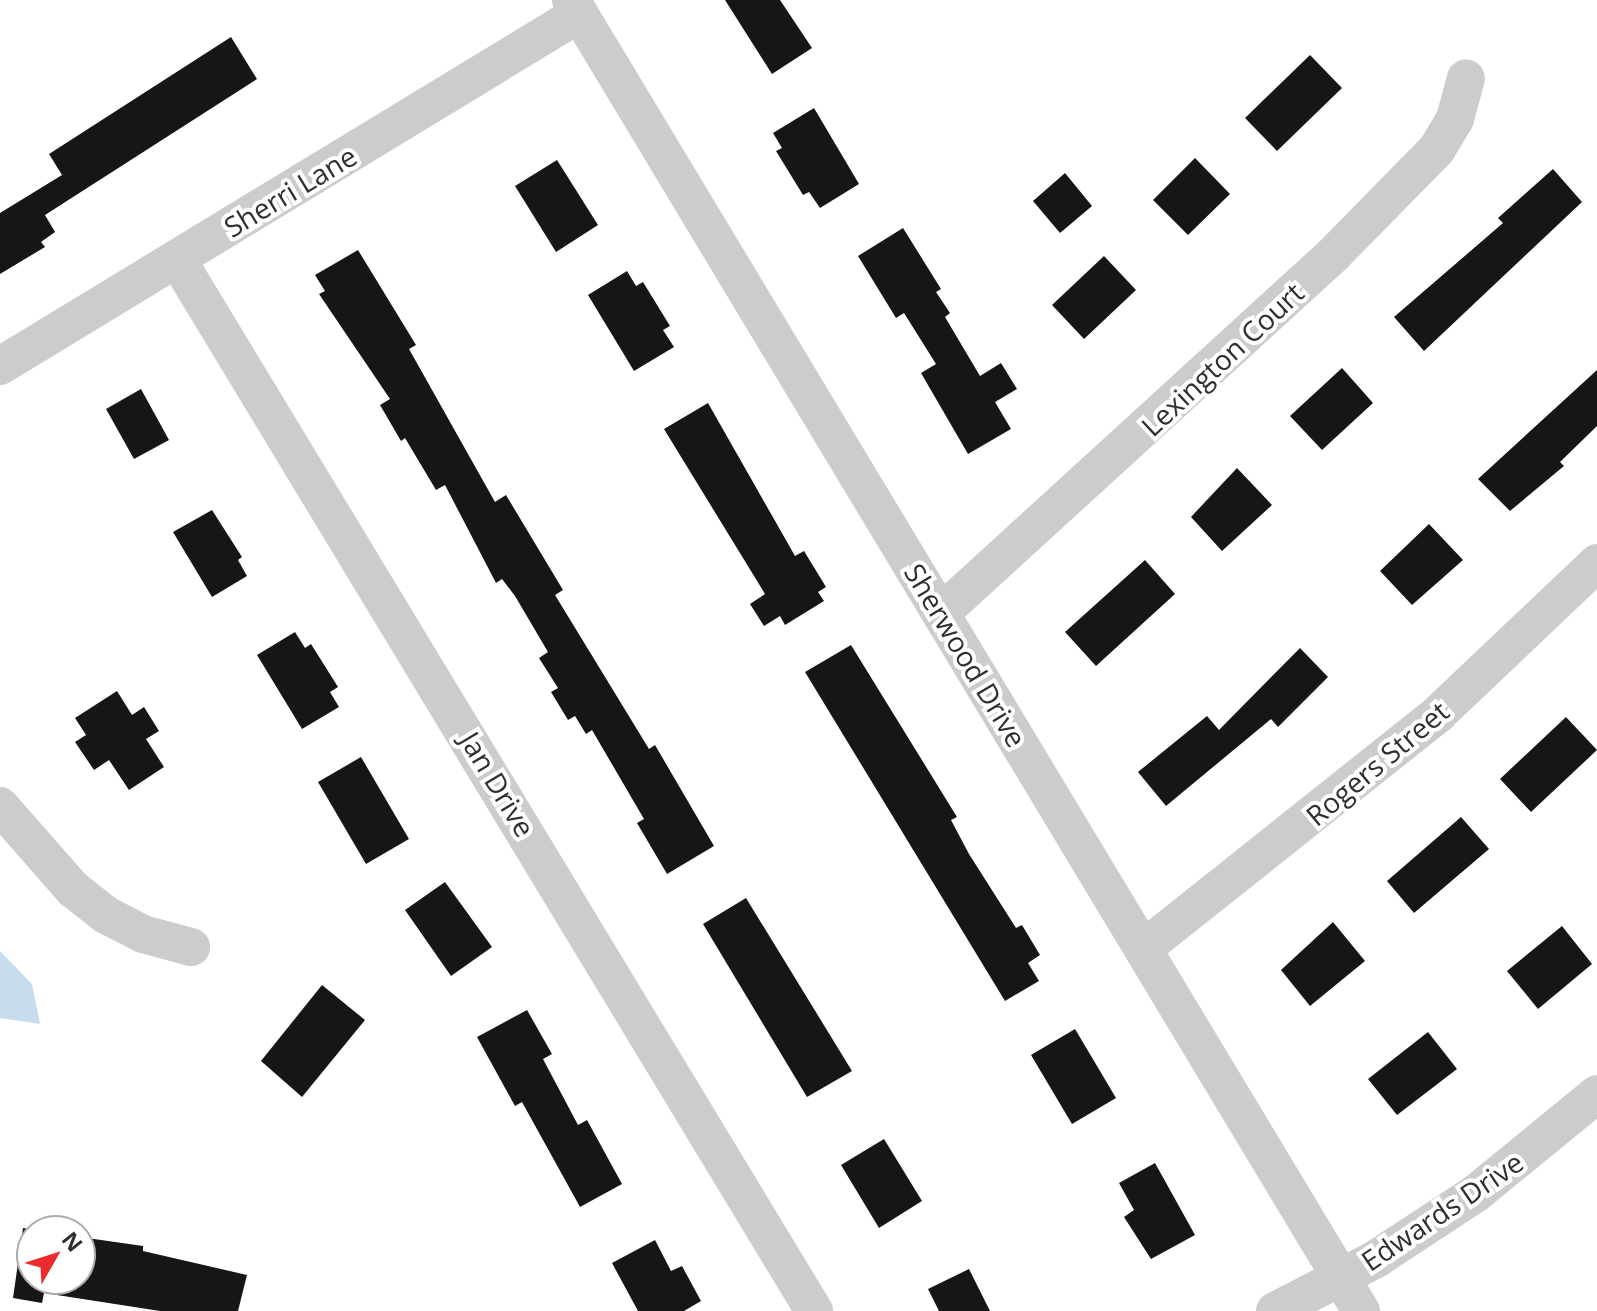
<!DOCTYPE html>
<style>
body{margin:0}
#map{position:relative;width:1597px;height:1311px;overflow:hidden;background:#fff;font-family:"Open Sans",sans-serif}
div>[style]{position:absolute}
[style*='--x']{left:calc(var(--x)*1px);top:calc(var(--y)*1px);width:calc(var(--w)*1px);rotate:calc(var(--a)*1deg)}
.water>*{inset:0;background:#c7dced}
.building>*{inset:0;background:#161616}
.street>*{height:38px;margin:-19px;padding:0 19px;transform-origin:19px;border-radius:19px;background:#ccc}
span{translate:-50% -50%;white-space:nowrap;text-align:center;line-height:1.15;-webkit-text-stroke:8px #fff;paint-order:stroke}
.street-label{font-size:28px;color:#2f2f2f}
.north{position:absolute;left:16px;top:1215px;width:80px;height:80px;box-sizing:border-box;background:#fff;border:2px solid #acacac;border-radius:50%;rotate:51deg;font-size:22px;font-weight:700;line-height:32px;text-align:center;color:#2f2f2f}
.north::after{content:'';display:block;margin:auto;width:28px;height:36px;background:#eb2b2c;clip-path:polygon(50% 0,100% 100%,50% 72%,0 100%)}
</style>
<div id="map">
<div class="water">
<div style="clip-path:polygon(0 951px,32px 984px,40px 1024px,0 1018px)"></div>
</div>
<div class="building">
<div style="clip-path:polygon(725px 0,780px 0,812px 48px,772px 74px)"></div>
<div style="clip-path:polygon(231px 37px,257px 79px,45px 215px,55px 232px,41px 242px,45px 247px,0 274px,0 213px,62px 175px,49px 154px)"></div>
<div style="clip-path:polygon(1310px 55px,1342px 88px,1277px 151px,1245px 118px)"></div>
<div style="clip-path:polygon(814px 108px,859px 184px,820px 208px,809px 192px,803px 195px,776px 151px,782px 148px,773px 133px)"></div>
<div style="clip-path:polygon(1195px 158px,1230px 194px,1188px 235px,1153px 200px)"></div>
<div style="clip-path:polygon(557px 160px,598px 225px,556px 252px,515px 186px)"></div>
<div style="clip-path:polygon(1553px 169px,1582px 202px,1424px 351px,1394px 317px,1503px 223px,1498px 218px)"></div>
<div style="clip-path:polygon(1065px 173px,1092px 206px,1060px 233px,1033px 201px)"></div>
<div style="clip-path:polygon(903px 228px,941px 289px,936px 292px,950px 313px,945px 317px,980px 376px,1001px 363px,1017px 389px,995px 402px,1011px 429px,968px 454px,921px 373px,936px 364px,904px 313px,896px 318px,858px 256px)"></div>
<div style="clip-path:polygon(358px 250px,416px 345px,409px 349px,495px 502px,506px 495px,563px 590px,555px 595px,649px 749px,655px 745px,714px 846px,667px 874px,637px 823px,644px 819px,592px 730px,586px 734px,575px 716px,568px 720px,551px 692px,558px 688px,539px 658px,548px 652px,515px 596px,502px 579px,496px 583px,445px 485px,436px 490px,405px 438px,401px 441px,380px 405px,390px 399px,319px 294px,325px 291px,315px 275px)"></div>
<div style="clip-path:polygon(1104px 256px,1136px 290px,1084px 339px,1052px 305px)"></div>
<div style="clip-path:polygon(627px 271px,636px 286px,643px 282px,670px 326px,663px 330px,674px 347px,634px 371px,588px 295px)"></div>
<div style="clip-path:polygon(1342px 368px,1373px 403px,1322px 450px,1290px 416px)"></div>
<div style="clip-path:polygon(1597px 370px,1597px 426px,1560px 462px,1564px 466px,1510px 511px,1478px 479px)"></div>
<div style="clip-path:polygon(141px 389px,169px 440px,134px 459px,106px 409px)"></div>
<div style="clip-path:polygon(708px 403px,795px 556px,804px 551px,826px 587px,818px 592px,824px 601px,785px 625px,780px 616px,764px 626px,750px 604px,765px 594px,664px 429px)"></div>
<div style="clip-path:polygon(1237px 468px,1272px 505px,1222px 551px,1191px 517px)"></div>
<div style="clip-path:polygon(212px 510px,242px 557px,238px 560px,247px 576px,212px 597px,173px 532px)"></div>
<div style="clip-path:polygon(1429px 524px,1463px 560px,1412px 605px,1380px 571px)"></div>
<div style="clip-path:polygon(1145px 560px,1175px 594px,1096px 666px,1065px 632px)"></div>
<div style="clip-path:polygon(295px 632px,305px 648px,311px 644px,338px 687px,330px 692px,339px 707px,302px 729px,257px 655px)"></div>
<div style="clip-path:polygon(851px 645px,957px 817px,951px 820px,969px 854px,1016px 928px,1022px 925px,1040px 955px,1028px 963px,1039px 981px,1005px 1001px,805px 672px)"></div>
<div style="clip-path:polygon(1300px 648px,1328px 677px,1278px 727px,1271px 719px,1166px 806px,1138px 772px,1207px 716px,1219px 730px)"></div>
<div style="clip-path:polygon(117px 691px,132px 715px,144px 707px,159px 731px,146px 739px,164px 767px,129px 790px,109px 760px,94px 770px,75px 742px,86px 735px,75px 718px)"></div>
<div style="clip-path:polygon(1566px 717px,1597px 750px,1531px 812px,1500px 779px)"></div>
<div style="clip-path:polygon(361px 757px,409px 839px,366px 864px,318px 782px)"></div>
<div style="clip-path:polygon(1461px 817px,1489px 849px,1414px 913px,1387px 881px)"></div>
<div style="clip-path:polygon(445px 882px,492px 947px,451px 976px,405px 910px)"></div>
<div style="clip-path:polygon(746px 898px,852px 1071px,807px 1097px,703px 924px)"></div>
<div style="clip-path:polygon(1333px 922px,1365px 961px,1310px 1006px,1281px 970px)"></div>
<div style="clip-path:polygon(1562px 926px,1592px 964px,1538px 1009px,1507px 971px)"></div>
<div style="clip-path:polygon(322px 985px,365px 1020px,302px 1097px,261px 1061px)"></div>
<div style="clip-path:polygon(527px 1010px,552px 1054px,543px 1059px,578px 1125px,587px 1120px,622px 1184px,580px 1207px,522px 1102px,515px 1106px,477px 1037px)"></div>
<div style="clip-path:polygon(1075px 1029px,1116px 1098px,1072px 1124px,1031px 1055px)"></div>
<div style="clip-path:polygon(1428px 1032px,1457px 1069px,1397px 1115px,1368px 1079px)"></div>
<div style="clip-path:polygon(884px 1139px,922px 1201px,879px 1228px,841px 1165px)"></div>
<div style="clip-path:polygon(1155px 1163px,1195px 1235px,1151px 1259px,1124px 1217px,1134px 1210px,1119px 1183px)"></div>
<div style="clip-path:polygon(23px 1228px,41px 1231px,32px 1231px,32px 1279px,80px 1279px,80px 1237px,143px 1246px,143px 1251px,247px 1275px,238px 1311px,160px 1311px,44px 1293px,42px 1303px,13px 1298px)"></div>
<div style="clip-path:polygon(655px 1240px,671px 1271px,682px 1266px,701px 1301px,684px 1311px,638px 1311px,612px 1263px)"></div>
<div style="clip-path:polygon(969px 1269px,990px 1311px,939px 1311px,928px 1289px)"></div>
</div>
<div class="street">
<div style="--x:571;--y:0;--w:1531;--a:58.93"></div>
<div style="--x:177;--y:259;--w:1230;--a:58.8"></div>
<div style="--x:0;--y:366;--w:678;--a:-31.3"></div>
<div style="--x:941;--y:613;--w:531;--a:-42.4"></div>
<div style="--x:1333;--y:255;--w:148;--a:-45.5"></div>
<div style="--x:1437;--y:149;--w:35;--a:-59"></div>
<div style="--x:1455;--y:119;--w:42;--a:-75"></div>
<div style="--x:0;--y:806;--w:111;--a:48.7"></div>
<div style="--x:73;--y:889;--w:42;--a:38.2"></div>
<div style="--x:106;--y:915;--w:42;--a:27.2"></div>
<div style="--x:143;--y:934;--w:50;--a:15.2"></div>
<div style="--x:1144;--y:948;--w:377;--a:-38.5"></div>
<div style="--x:1439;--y:713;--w:218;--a:-43.5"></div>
<div style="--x:1275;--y:1311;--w:114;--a:-27.2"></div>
<div style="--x:1376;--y:1259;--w:118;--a:-33.3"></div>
<div style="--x:1475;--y:1194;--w:158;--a:-39.3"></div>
</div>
<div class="street-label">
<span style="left:290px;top:191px;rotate:-31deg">Sherri Lane</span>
<span style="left:1222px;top:359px;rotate:-43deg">Lexington Court</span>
<span style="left:966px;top:655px;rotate:59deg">Sherwood Drive</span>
<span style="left:1377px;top:763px;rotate:-40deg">Rogers Street</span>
<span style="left:498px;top:784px;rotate:59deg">Jan Drive</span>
<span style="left:1442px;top:1211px;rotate:-34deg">Edwards Drive</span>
</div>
<div class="north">N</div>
</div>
